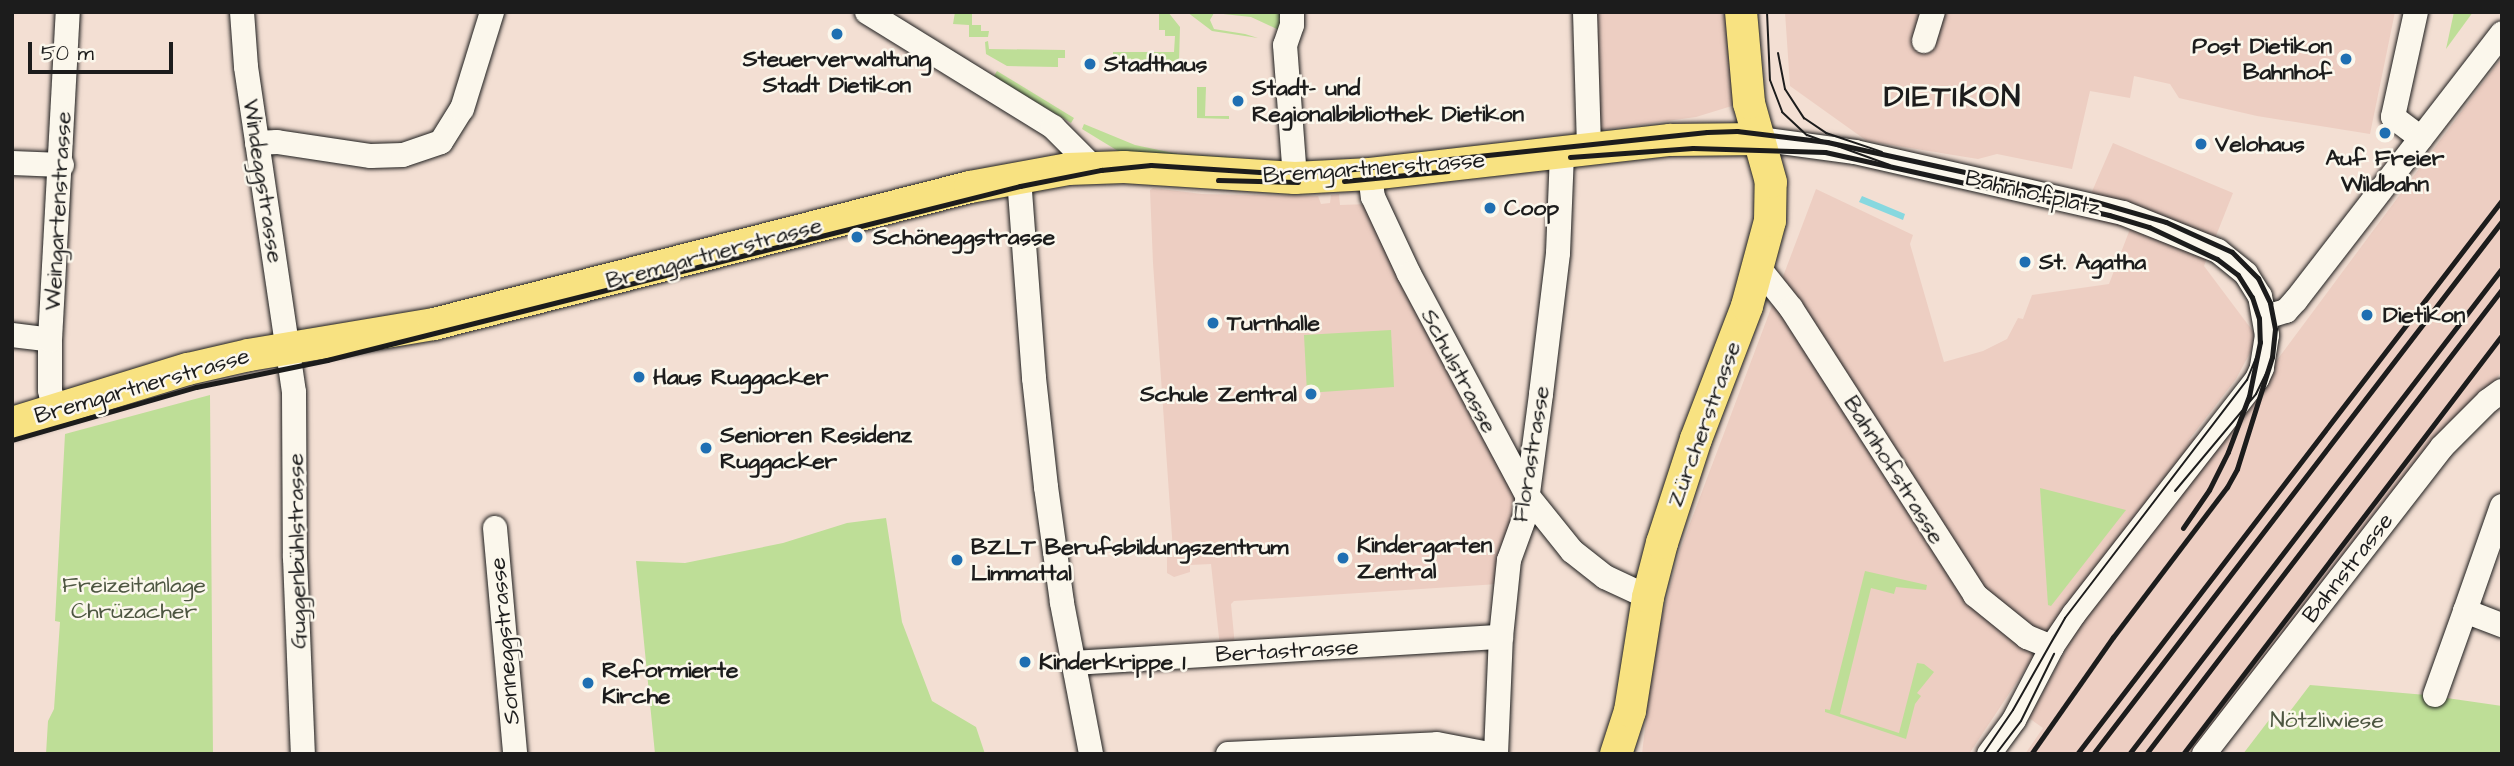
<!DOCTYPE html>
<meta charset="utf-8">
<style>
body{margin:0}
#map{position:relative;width:2514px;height:766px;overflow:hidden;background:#f3dfd3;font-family:"Architects Daughter",sans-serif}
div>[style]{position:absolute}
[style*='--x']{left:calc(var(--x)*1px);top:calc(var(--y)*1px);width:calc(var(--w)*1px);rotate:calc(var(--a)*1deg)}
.built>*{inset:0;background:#edcec2}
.green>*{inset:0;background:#bede97}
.water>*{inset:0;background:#87d8df}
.roads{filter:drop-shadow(0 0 2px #1c1c1c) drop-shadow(0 0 2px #1c1c1c)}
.minor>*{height:24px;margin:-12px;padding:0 12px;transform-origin:12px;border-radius:12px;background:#fbf7ec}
.major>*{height:32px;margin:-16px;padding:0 16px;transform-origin:16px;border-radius:16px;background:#f8e281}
.tram>*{height:2px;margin:-1px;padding:0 1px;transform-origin:1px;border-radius:1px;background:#1c1c1c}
.rail>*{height:5px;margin:-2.5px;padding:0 2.5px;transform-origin:2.5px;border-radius:2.5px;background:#1c1c1c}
.dots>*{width:19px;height:19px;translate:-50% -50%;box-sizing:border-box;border:4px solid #fbf7ec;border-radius:50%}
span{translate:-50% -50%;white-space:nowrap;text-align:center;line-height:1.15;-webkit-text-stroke:5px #fbf7ec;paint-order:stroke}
.poi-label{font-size:23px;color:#1c1c1c;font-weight:700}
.right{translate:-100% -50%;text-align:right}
.left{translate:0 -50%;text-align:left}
.street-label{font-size:23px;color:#1c1c1c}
.park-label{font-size:23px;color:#4d5641}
.district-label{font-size:30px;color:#1c1c1c;font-weight:700;letter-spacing:2px}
.frame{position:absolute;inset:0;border:14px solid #1c1c1c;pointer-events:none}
.scale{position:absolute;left:28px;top:42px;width:145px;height:32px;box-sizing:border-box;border:4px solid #1c1c1c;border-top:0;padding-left:9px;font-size:21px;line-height:24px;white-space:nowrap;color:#1c1c1c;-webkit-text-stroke:5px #fbf7ec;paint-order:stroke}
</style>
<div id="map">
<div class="built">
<div style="clip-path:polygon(1577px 12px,1728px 12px,1735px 105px,1696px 117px,1579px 133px)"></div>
<div style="clip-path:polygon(1785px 12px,2395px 12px,2370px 134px,2257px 116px,2179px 98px,2170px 84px,2134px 76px,2130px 98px,2090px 91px,2072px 169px,1997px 154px,1978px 159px,1867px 141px,1790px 86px)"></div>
<div style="clip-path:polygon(2502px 57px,2502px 371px,2463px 429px,2200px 754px,2025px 754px,2043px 728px,2029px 718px,2067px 648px,2050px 632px,1969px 754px,1642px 754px,1655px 642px,1680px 550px,1816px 189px,1913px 235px,1910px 244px,1944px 362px,1983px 351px,2007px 339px,2018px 318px,2023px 319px,2032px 295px,2109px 284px,2130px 229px,2081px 217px,2113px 143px,2233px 193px,2204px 266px,2258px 338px,2236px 379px,2188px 441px,2240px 410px)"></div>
<div style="clip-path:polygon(1153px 188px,1202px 194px,1318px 196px,1321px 204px,1330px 203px,1331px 195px,1339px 194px,1340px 205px,1368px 204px,1447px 370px,1518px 497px,1498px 584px,1234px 601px,1231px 604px,1235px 646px,1220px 647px,1211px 564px,1190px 565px,1190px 572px,1174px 577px,1167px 573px,1167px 554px,1173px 551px,1153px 263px,1150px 190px)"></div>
</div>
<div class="green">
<div style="clip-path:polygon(955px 12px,972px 12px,972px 25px,981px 25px,981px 31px,989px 31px,988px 37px,969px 37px,969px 25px,953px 24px)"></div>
<div style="clip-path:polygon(1159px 12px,1168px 12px,1180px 27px,1179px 62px,1113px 58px,1113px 52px,1174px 52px,1175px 36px,1165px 36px,1165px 30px,1159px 30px)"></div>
<div style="clip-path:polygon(1187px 12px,1282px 12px,1282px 18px,1279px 18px,1281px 31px,1251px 17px,1214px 13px,1210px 20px,1214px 29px,1245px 34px,1258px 38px,1212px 31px)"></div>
<div style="clip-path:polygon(2454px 12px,2473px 12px,2446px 49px)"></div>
<div style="clip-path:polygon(988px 41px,989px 49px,1065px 50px,1065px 58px,1058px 58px,1058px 67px,1007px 66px,986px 54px,985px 42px)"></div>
<div style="clip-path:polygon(997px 71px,1074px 118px,1071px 123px,994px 76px)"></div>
<div style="clip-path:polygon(1197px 87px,1206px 87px,1205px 116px,1229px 116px,1229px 119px,1197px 118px)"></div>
<div style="clip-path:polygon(1084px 124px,1135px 145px,1178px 154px,1230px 157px,1230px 164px,1135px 155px,1118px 151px,1082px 129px)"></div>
<div style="clip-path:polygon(1391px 330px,1394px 387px,1307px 393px,1304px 335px)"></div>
<div style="clip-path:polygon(210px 395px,213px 754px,46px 754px,48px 721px,54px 709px,60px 622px,55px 621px,65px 434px)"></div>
<div style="clip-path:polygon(2040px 488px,2126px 510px,2051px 606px,2048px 605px)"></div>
<div style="clip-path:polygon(886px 518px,902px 622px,932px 701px,976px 727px,985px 754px,655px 754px,636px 561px,685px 563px,783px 543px,847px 523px)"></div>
<div style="clip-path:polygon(1865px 571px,1927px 585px,1926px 590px,1896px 587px,1894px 594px,1871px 588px,1840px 714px,1899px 733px,1917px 663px,1924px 664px,1934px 672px,1917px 693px,1921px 696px,1915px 704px,1906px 739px,1825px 712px,1825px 709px,1830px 710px)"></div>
<div style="clip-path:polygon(2310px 685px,2426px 695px,2502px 706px,2502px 754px,2243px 754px,2269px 720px,2278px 727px)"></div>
</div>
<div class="water">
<div style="clip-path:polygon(1862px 196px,1905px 214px,1903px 220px,1859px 202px)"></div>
</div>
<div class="roads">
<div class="minor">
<div style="--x:242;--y:12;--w:55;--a:85.8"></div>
<div style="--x:246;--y:67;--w:329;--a:81.6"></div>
<div style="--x:294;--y:392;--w:166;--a:89.7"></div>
<div style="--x:295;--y:558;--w:196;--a:87.7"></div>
<div style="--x:867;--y:12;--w:219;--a:31.7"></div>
<div style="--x:1053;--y:127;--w:55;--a:45"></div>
<div style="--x:1292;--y:12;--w:13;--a:90"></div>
<div style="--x:1292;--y:25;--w:21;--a:109"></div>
<div style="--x:1285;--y:45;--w:133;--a:85.7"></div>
<div style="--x:1585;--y:12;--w:138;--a:88.3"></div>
<div style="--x:2416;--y:12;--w:107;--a:102.4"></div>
<div style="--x:2393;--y:117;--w:35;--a:37"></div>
<div style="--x:1924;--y:41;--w:30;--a:-73"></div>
<div style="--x:1759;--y:139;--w:97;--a:7.7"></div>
<div style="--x:1855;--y:152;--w:275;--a:12.8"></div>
<div style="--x:2123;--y:213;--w:102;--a:21.8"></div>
<div style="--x:2218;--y:251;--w:36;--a:39"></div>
<div style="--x:2246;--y:274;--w:26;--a:58"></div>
<div style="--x:2260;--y:296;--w:40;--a:80"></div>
<div style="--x:2267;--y:335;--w:33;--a:99"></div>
<div style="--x:2262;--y:368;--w:12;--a:114"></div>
<div style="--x:2257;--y:379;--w:298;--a:127.9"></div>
<div style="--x:2074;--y:614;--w:40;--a:124"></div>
<div style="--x:2052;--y:647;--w:82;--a:117.5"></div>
<div style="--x:2014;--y:720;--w:42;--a:126.3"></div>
<div style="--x:257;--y:143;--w:20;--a:-3"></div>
<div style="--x:277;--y:142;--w:95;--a:8.5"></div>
<div style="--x:371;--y:156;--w:32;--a:-2"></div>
<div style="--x:403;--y:155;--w:40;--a:-18.9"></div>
<div style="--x:441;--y:142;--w:39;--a:-58"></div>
<div style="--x:462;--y:109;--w:102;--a:-72.8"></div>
<div style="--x:12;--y:163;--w:50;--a:2.3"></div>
<div style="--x:1370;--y:174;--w:23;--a:83"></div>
<div style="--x:1373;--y:197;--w:85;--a:64.9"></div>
<div style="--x:1409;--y:274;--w:251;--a:61.9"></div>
<div style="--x:1527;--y:495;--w:72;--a:51.2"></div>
<div style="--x:1572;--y:551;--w:42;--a:38.2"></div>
<div style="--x:1605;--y:577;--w:47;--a:24.9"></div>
<div style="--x:1019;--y:178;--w:201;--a:85.7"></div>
<div style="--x:1034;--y:378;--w:110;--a:83.7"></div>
<div style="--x:1046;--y:487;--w:117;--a:82.1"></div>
<div style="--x:1062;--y:603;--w:154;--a:79.1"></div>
<div style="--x:1759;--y:268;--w:51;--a:51.3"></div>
<div style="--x:1791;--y:308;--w:341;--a:57.3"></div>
<div style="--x:1975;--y:595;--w:67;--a:38.9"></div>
<div style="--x:2027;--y:637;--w:27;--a:22"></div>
<div style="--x:2266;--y:317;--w:21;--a:-17"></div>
<div style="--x:2286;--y:311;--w:15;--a:-48"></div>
<div style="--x:2296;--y:300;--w:337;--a:-52.3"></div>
<div style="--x:12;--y:335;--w:38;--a:7"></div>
<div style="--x:54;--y:409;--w:19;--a:-102"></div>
<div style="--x:50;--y:390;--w:50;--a:-90"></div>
<div style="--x:50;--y:340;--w:328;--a:-86.9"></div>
<div style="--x:2502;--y:506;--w:111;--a:109.4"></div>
<div style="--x:2465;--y:611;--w:40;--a:21"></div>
<div style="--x:495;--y:528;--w:227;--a:84.9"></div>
<div style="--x:1073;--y:663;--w:429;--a:-3.5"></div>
<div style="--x:2435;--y:695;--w:89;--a:-70.3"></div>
<div style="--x:1228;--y:754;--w:209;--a:-2.7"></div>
<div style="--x:1437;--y:744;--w:53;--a:10.9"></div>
<div style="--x:1496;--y:754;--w:117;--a:-87.6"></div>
<div style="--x:1501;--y:637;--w:77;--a:-84.1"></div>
<div style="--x:1509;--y:560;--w:47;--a:-70"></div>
<div style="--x:1525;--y:516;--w:123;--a:-82.5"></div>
<div style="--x:1541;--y:394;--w:142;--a:-83.1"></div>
<div style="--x:1558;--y:253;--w:100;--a:-87.7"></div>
<div style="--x:2204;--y:754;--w:388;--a:-52.2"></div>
<div style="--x:2442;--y:447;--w:65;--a:-45"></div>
<div style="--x:2488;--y:401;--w:17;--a:-36"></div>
</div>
<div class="major">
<div style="--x:12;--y:423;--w:184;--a:-17.1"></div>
<div style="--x:188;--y:369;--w:63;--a:-12.9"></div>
<div style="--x:249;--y:355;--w:188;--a:-9.5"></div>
<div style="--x:434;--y:324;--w:553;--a:-14.34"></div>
<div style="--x:970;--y:187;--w:100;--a:-10.4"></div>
<div style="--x:1068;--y:169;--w:56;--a:-2"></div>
<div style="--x:1124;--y:167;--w:171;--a:3.7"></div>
<div style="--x:1295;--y:178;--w:75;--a:-3.1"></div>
<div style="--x:1370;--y:174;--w:302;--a:-6.5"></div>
<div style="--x:1670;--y:140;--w:89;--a:-0.6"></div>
<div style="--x:1616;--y:754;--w:45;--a:-72"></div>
<div style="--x:1630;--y:711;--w:115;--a:-81"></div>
<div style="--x:1648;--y:597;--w:56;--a:-75.5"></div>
<div style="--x:1662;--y:543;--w:109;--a:-71.9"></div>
<div style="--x:1696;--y:439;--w:142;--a:-69"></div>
<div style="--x:1747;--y:306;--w:88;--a:-74.9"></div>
<div style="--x:1770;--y:221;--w:39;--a:-89"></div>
<div style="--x:1771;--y:182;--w:82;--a:-105.6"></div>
<div style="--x:1749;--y:103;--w:91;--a:-95"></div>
</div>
</div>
<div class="tram">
<div style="--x:1767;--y:12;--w:68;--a:87.5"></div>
<div style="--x:1770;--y:80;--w:34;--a:69"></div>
<div style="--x:1782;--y:112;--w:34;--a:43"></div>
<div style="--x:1807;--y:135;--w:88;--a:19.9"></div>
<div style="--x:1778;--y:53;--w:37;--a:79"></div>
<div style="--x:1785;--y:89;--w:35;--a:57"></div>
<div style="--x:1804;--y:118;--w:27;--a:34"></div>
<div style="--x:1826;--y:133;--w:59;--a:18.7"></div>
<div style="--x:2175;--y:491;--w:126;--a:-50.1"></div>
<div style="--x:2256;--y:394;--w:34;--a:-64"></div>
<div style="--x:1983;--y:754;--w:53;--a:-55.7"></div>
<div style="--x:2013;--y:710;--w:106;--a:-60.5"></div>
<div style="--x:2065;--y:618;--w:300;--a:-52.6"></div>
<div style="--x:2247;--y:380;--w:31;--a:-68"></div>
<div style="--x:1996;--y:754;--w:41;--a:-52.9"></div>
<div style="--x:2021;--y:721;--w:75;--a:-63.8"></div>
</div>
<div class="rail">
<div style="--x:1570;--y:157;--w:123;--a:-4.2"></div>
<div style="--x:1693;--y:148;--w:132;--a:1.7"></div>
<div style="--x:1825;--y:152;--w:291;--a:12.5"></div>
<div style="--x:2109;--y:215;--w:42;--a:16.7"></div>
<div style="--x:2149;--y:227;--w:75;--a:25.2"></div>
<div style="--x:2217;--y:259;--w:26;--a:37"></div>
<div style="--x:2238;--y:275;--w:26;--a:58"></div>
<div style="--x:2252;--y:297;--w:22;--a:72"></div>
<div style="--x:2259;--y:318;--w:24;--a:88"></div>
<div style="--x:2260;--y:342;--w:55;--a:101.5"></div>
<div style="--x:2249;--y:396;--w:60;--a:110.6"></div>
<div style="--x:2228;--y:452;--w:42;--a:116.6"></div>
<div style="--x:2209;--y:490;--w:46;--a:124.4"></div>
<div style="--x:1218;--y:180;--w:80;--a:1.4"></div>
<div style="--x:1344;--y:181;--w:104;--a:-5.5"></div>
<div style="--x:12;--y:440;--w:191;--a:-16.1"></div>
<div style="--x:196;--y:387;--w:134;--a:-11.6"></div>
<div style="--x:327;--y:360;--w:715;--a:-14.09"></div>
<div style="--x:1020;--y:186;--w:83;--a:-11.2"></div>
<div style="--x:1101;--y:170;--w:50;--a:-5.7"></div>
<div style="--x:1151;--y:165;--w:109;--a:3.7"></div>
<div style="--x:1260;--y:172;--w:75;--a:-0.8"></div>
<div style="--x:1335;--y:171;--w:374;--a:-6"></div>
<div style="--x:1707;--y:132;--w:30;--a:-2"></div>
<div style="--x:1737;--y:131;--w:91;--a:7"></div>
<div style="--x:1827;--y:142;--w:262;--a:12.3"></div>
<div style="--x:2083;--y:198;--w:86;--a:16.1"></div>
<div style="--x:2166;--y:222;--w:72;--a:24.4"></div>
<div style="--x:2232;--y:252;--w:37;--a:45"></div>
<div style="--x:2258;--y:278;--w:28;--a:64"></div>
<div style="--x:2270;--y:303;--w:26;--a:79"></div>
<div style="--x:2275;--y:329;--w:28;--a:96"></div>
<div style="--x:2272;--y:357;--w:117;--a:107.4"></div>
<div style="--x:2237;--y:469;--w:21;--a:119"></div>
<div style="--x:2227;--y:487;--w:188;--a:127.2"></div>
<div style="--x:2113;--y:637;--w:143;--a:125"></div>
<div style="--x:2077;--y:754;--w:698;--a:-52.51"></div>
<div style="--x:2093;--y:754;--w:672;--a:-52.5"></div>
<div style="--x:2129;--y:754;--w:613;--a:-52.49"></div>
<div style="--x:2146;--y:754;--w:586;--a:-52.56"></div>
<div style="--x:2183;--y:754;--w:527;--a:-52.72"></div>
</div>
<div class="dots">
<div style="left:837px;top:34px;background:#1f6fb2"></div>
<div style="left:2346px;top:59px;background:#1f6fb2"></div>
<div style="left:1090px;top:64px;background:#1f6fb2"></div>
<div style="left:1238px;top:101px;background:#1f6fb2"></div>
<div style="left:2385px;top:133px;background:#1f6fb2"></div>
<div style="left:2201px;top:144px;background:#1f6fb2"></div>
<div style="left:1490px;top:208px;background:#1f6fb2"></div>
<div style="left:857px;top:237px;background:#1f6fb2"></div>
<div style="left:2025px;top:262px;background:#1f6fb2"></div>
<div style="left:2367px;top:315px;background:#1f6fb2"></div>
<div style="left:1213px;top:323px;background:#1f6fb2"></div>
<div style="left:639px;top:377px;background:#1f6fb2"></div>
<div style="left:1311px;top:394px;background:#1f6fb2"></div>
<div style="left:706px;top:448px;background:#1f6fb2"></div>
<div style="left:1343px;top:558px;background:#1f6fb2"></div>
<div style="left:957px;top:560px;background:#1f6fb2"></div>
<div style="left:1025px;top:662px;background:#1f6fb2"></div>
<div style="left:588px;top:683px;background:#1f6fb2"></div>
</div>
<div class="poi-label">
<span class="right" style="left:2332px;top:59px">Post Dietikon<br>Bahnhof</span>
<span style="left:837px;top:72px">Steuerverwaltung<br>Stadt Dietikon</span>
<span class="left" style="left:1104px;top:64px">Stadthaus</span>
<span class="left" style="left:1252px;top:101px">Stadt- und<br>Regionalbibliothek Dietikon</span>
<span class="left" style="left:2215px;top:144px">Velohaus</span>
<span style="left:2385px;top:171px">Auf Freier<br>Wildbahn</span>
<span class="left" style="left:1504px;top:208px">Coop</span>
<span class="left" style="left:873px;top:237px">Schöneggstrasse</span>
<span class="left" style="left:2039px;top:262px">St. Agatha</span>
<span class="left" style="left:2383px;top:315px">Dietikon</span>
<span class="left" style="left:1227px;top:323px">Turnhalle</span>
<span class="left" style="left:653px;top:377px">Haus Ruggacker</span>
<span class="right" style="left:1297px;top:394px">Schule Zentral</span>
<span class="left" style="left:720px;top:448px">Senioren Residenz<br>Ruggacker</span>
<span class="left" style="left:1357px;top:558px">Kindergarten<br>Zentral</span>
<span class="left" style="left:971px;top:560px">BZLT Berufsbildungszentrum<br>Limmattal</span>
<span class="left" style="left:1039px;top:662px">Kinderkrippe 1</span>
<span class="left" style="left:602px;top:683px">Reformierte<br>Kirche</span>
</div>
<div class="street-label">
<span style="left:1374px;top:168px;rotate:-4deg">Bremgartnerstrasse</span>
<span style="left:263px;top:181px;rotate:81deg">Windeggstrasse</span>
<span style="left:2033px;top:193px;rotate:13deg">Bahnhofplatz</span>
<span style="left:58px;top:211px;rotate:-87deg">Weingartenstrasse</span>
<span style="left:714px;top:253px;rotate:-15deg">Bremgartnerstrasse</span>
<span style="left:1459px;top:371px;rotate:62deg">Schulstrasse</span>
<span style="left:142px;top:386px;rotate:-16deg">Bremgartnerstrasse</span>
<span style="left:1704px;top:424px;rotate:-70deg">Zürcherstrasse</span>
<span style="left:1531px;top:454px;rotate:-81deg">Florastrasse</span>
<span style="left:1894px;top:470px;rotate:58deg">Bahnhofstrasse</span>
<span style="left:297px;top:551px;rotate:-91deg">Guggenbühlstrasse</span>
<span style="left:2348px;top:568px;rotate:-52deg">Bahnstrasse</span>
<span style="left:505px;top:641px;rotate:-95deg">Sonneggstrasse</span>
<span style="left:1287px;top:651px;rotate:-3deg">Bertastrasse</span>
</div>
<div class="park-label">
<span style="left:134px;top:598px">Freizeitanlage<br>Chrüzacher</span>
<span style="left:2327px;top:720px">Nötzliwiese</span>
</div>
<div class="district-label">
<span style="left:1953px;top:97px">DIETIKON</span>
</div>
<div class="frame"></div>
<div class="scale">50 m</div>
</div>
